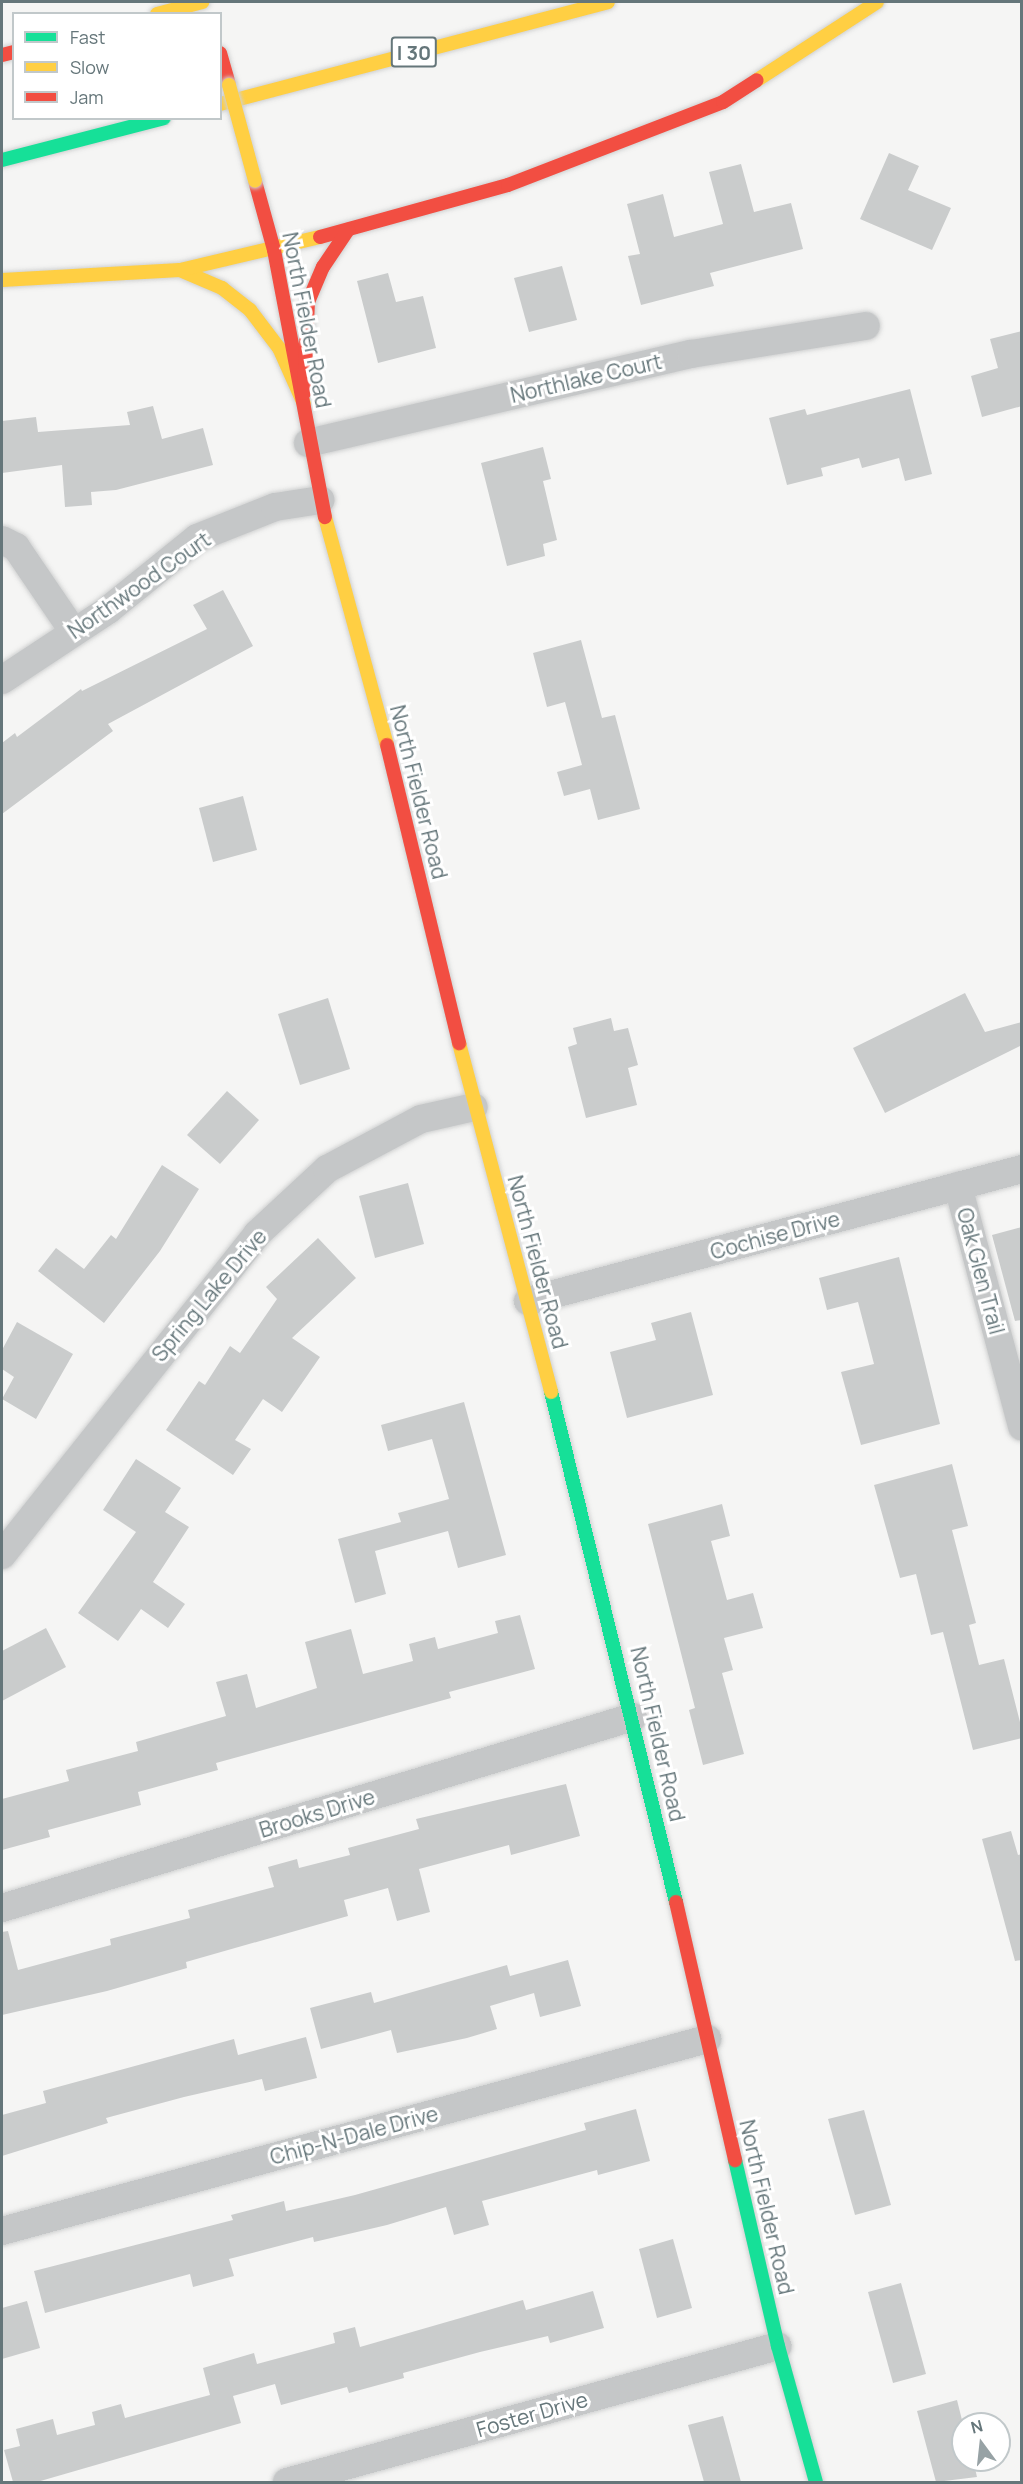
<!DOCTYPE html>
<style>
body{margin:0}
#map{position:relative;width:1023px;height:2484px;overflow:hidden;background:#f5f5f4;font-family:Manrope,sans-serif}
div>[style]{position:absolute}
[style*='--x']{left:calc(var(--x)*1px);top:calc(var(--y)*1px);width:calc(var(--w)*1px);rotate:calc(var(--a)*1deg)}
.building>*{inset:0;background:#cacccc}
.roads{filter:drop-shadow(0 0 2px #d0d1d1) drop-shadow(0 0 2px #d0d1d1)}
.street>*{height:28px;margin:-14px;padding:0 14px;transform-origin:14px;border-radius:14px;background:#c5c7c8}
.fast>*{height:14px;margin:-7px;padding:0 7px;transform-origin:7px;border-radius:7px;background:#16e098}
.slow>*{height:14px;margin:-7px;padding:0 7px;transform-origin:7px;border-radius:7px;background:#ffcf43}
.jam>*{height:14px;margin:-7px;padding:0 7px;transform-origin:7px;border-radius:7px;background:#f24e42}
.bridges{filter:drop-shadow(0 0 2px #d0d1d1) drop-shadow(0 0 2px #d0d1d1)}
.slow-bridge>*{height:14px;margin:-7px;padding:0 7px;transform-origin:7px;border-radius:7px;background:#ffcf43}
span{translate:-50% -50%;white-space:nowrap;text-align:center;line-height:1.15;-webkit-text-stroke:6px #fff;paint-order:stroke}
.shield-label span{padding:2px 4px;background:#fff;border:2px solid;border-radius:4px;-webkit-text-stroke-width:0}
.shield-label{font-size:20px;color:#65767a;font-weight:700}
.street-label{font-size:21px;color:#65767a}
.frame{position:absolute;inset:0;border:3px solid #65767a;pointer-events:none}
.legend{position:absolute;left:12px;top:12px;width:210px;height:108px;box-sizing:border-box;background:#fff;border:2px solid #c1c8ca;margin:0;padding:8px 10px;list-style:none;font-size:18px;color:#65767a}
.legend li{display:flex;align-items:center;gap:12px;height:30px}
.legend b{width:30px;border:2px solid #c1c8ca}
.north{position:absolute;left:951px;top:2412px;width:60px;height:60px;box-sizing:border-box;background:#fff;border:2px solid #c1c8ca;border-radius:50%;rotate:345deg;font-size:16px;font-weight:700;line-height:24px;text-align:center;color:#65767a}
.north::after{content:'';display:block;margin:auto;width:21px;height:27px;background:#97a2a5;clip-path:polygon(50% 0,100% 100%,50% 72%,0 100%)}
</style>
<div id="map">
<div class="building">
<div style="clip-path:polygon(889px 153px,919px 166px,908px 190px,951px 208px,932px 250px,860px 219px)"></div>
<div style="clip-path:polygon(741px 164px,754px 212px,791px 203px,803px 249px,710px 273px,714px 286px,641px 305px,628px 256px,640px 254px,627px 204px,663px 194px,674px 237px,723px 224px,709px 172px)"></div>
<div style="clip-path:polygon(562px 266px,577px 320px,529px 332px,514px 278px)"></div>
<div style="clip-path:polygon(388px 273px,396px 302px,423px 296px,436px 348px,378px 363px,357px 281px)"></div>
<div style="clip-path:polygon(1022px 331px,1022px 406px,982px 417px,971px 376px,998px 368px,990px 339px)"></div>
<div style="clip-path:polygon(910px 389px,932px 474px,905px 481px,899px 458px,862px 468px,859px 458px,821px 468px,823px 476px,787px 485px,769px 418px,805px 409px,807px 415px)"></div>
<div style="clip-path:polygon(153px 406px,162px 439px,203px 428px,213px 465px,116px 490px,91px 492px,92px 505px,65px 507px,62px 465px,2px 473px,2px 421px,36px 417px,38px 432px,130px 425px,127px 412px)"></div>
<div style="clip-path:polygon(543px 447px,551px 479px,543px 481px,557px 540px,543px 544px,545px 556px,507px 566px,481px 463px)"></div>
<div style="clip-path:polygon(223px 590px,253px 646px,108px 724px,113px 731px,2px 814px,2px 743px,15px 733px,17px 737px,81px 689px,82px 691px,207px 629px,193px 605px)"></div>
<div style="clip-path:polygon(581px 640px,602px 718px,615px 715px,640px 809px,598px 820px,590px 789px,564px 796px,557px 772px,582px 765px,565px 702px,547px 707px,533px 653px)"></div>
<div style="clip-path:polygon(243px 796px,257px 850px,213px 862px,199px 808px)"></div>
<div style="clip-path:polygon(965px 993px,985px 1032px,1022px 1022px,1022px 1045px,885px 1113px,853px 1048px)"></div>
<div style="clip-path:polygon(328px 998px,350px 1069px,300px 1085px,278px 1014px)"></div>
<div style="clip-path:polygon(611px 1018px,614px 1031px,628px 1028px,638px 1065px,628px 1068px,637px 1105px,586px 1118px,568px 1047px,577px 1044px,573px 1028px)"></div>
<div style="clip-path:polygon(227px 1091px,259px 1120px,220px 1164px,187px 1135px)"></div>
<div style="clip-path:polygon(162px 1165px,199px 1189px,160px 1251px,104px 1323px,38px 1271px,56px 1248px,84px 1269px,111px 1235px,116px 1239px)"></div>
<div style="clip-path:polygon(408px 1183px,424px 1244px,375px 1258px,359px 1196px)"></div>
<div style="clip-path:polygon(1022px 1227px,1022px 1320px,1015px 1321px,992px 1235px)"></div>
<div style="clip-path:polygon(318px 1238px,356px 1278px,292px 1338px,320px 1357px,282px 1412px,263px 1399px,235px 1440px,251px 1449px,233px 1475px,166px 1430px,199px 1381px,205px 1385px,230px 1346px,240px 1353px,277px 1299px,266px 1287px)"></div>
<div style="clip-path:polygon(899px 1257px,940px 1424px,861px 1445px,841px 1372px,874px 1364px,858px 1302px,827px 1310px,819px 1278px)"></div>
<div style="clip-path:polygon(691px 1312px,713px 1395px,627px 1418px,610px 1352px,656px 1340px,651px 1323px)"></div>
<div style="clip-path:polygon(17px 1322px,73px 1354px,36px 1419px,2px 1399px,14px 1377px,2px 1369px,2px 1350px)"></div>
<div style="clip-path:polygon(464px 1402px,506px 1555px,458px 1568px,448px 1531px,375px 1551px,386px 1594px,355px 1603px,338px 1539px,401px 1522px,398px 1513px,449px 1499px,432px 1439px,388px 1451px,381px 1425px)"></div>
<div style="clip-path:polygon(136px 1459px,181px 1488px,165px 1512px,189px 1527px,153px 1582px,185px 1604px,168px 1628px,141px 1609px,118px 1641px,78px 1613px,136px 1532px,103px 1510px)"></div>
<div style="clip-path:polygon(952px 1464px,968px 1526px,952px 1530px,976px 1623px,969px 1625px,979px 1665px,1004px 1659px,1022px 1730px,1022px 1738px,973px 1750px,943px 1632px,931px 1635px,916px 1574px,900px 1578px,874px 1485px)"></div>
<div style="clip-path:polygon(722px 1504px,730px 1536px,711px 1541px,727px 1600px,753px 1593px,763px 1628px,724px 1638px,733px 1670px,722px 1673px,744px 1754px,703px 1765px,689px 1710px,695px 1708px,648px 1524px)"></div>
<div style="clip-path:polygon(520px 1615px,535px 1669px,449px 1692px,451px 1698px,216px 1763px,218px 1770px,138px 1792px,141px 1805px,48px 1830px,50px 1837px,2px 1850px,2px 1799px,69px 1781px,66px 1770px,138px 1751px,136px 1742px,226px 1716px,216px 1682px,247px 1674px,256px 1708px,317px 1688px,305px 1642px,351px 1629px,363px 1674px,413px 1661px,409px 1644px,435px 1637px,438px 1649px,498px 1633px,495px 1621px)"></div>
<div style="clip-path:polygon(46px 1628px,66px 1667px,2px 1701px,2px 1651px)"></div>
<div style="clip-path:polygon(566px 1784px,580px 1836px,511px 1855px,509px 1845px,419px 1869px,430px 1912px,397px 1921px,388px 1888px,344px 1900px,348px 1916px,186px 1962px,187px 1968px,107px 1991px,2px 2015px,2px 1932px,8px 1931px,18px 1970px,111px 1945px,110px 1939px,190px 1918px,188px 1910px,274px 1887px,268px 1867px,297px 1859px,299px 1868px,350px 1855px,348px 1848px,419px 1829px,416px 1819px)"></div>
<div style="clip-path:polygon(1011px 1831px,1018px 1855px,1022px 1854px,1022px 1960px,1015px 1961px,982px 1839px)"></div>
<div style="clip-path:polygon(568px 1960px,581px 2006px,540px 2017px,534px 1993px,490px 2006px,497px 2029px,467px 2038px,397px 2053px,391px 2030px,321px 2049px,310px 2008px,371px 1992px,374px 2003px,507px 1965px,510px 1976px)"></div>
<div style="clip-path:polygon(306px 2037px,317px 2078px,265px 2091px,262px 2079px,184px 2097px,106px 2118px,108px 2123px,2px 2156px,2px 2115px,46px 2103px,43px 2091px,234px 2039px,238px 2055px)"></div>
<div style="clip-path:polygon(636px 2109px,650px 2161px,598px 2175px,597px 2170px,482px 2201px,489px 2225px,454px 2235px,446px 2207px,387px 2225px,314px 2242px,313px 2237px,229px 2259px,234px 2276px,193px 2287px,190px 2274px,45px 2313px,34px 2271px,233px 2220px,231px 2215px,284px 2201px,286px 2211px,355px 2195px,586px 2130px,584px 2123px)"></div>
<div style="clip-path:polygon(864px 2110px,891px 2205px,855px 2215px,828px 2119px)"></div>
<div style="clip-path:polygon(673px 2239px,692px 2308px,657px 2318px,639px 2249px)"></div>
<div style="clip-path:polygon(901px 2283px,926px 2374px,893px 2383px,868px 2292px)"></div>
<div style="clip-path:polygon(593px 2291px,604px 2328px,550px 2343px,548px 2336px,480px 2352px,403px 2373px,404px 2378px,349px 2393px,347px 2387px,281px 2405px,275px 2384px,233px 2396px,241px 2423px,37px 2482px,13px 2482px,4px 2450px,20px 2446px,16px 2429px,53px 2419px,57px 2435px,95px 2425px,92px 2412px,121px 2404px,125px 2418px,210px 2395px,203px 2368px,254px 2353px,257px 2364px,335px 2343px,333px 2333px,355px 2327px,360px 2347px,523px 2300px,526px 2310px)"></div>
<div style="clip-path:polygon(27px 2301px,40px 2348px,2px 2359px,2px 2308px)"></div>
<div style="clip-path:polygon(957px 2400px,963px 2424px,963px 2460px,973px 2460px,977px 2477px,936px 2482px,917px 2411px)"></div>
<div style="clip-path:polygon(723px 2416px,741px 2482px,704px 2482px,688px 2425px)"></div>
</div>
<div class="roads">
<div class="street">
<div style="--x:308;--y:443;--w:393;--a:-13.1"></div>
<div style="--x:691;--y:354;--w:177;--a:-9.1"></div>
<div style="--x:2;--y:540;--w:16;--a:27"></div>
<div style="--x:16;--y:547;--w:102;--a:55.8"></div>
<div style="--x:2;--y:680;--w:127;--a:-33.4"></div>
<div style="--x:108;--y:610;--w:114;--a:-39"></div>
<div style="--x:197;--y:538;--w:84;--a:-21.7"></div>
<div style="--x:275;--y:507;--w:46;--a:-8.8"></div>
<div style="--x:958;--y:1186;--w:249;--a:75.1"></div>
<div style="--x:528;--y:1301;--w:511;--a:-14.96"></div>
<div style="--x:2;--y:1555;--w:410;--a:-51.5"></div>
<div style="--x:257;--y:1234;--w:96;--a:-42.9"></div>
<div style="--x:327;--y:1169;--w:106;--a:-28"></div>
<div style="--x:421;--y:1119;--w:54;--a:-12.8"></div>
<div style="--x:2;--y:1908;--w:659;--a:-16.84"></div>
<div style="--x:2;--y:2231;--w:731;--a:-15.23"></div>
<div style="--x:287;--y:2482;--w:509;--a:-15.48"></div>
</div>
<div class="fast">
<div style="--x:2;--y:160;--w:167;--a:-14.5"></div>
<div style="--x:551;--y:1392;--w:525;--a:76.23"></div>
<div style="--x:735;--y:2160;--w:191;--a:77"></div>
<div style="--x:778;--y:2346;--w:141;--a:74.4"></div>
</div>
<div class="slow">
<div style="--x:157;--y:14;--w:47;--a:-14.9"></div>
<div style="--x:757;--y:80;--w:143;--a:-33"></div>
<div style="--x:220;--y:104;--w:401;--a:-14.7"></div>
<div style="--x:180;--y:270;--w:46;--a:23.2"></div>
<div style="--x:222;--y:288;--w:36;--a:38"></div>
<div style="--x:250;--y:310;--w:48;--a:52.7"></div>
<div style="--x:279;--y:348;--w:61;--a:65.9"></div>
<div style="--x:2;--y:280;--w:178;--a:-3.2"></div>
<div style="--x:180;--y:270;--w:144;--a:-13.3"></div>
<div style="--x:325;--y:517;--w:236;--a:74.8"></div>
<div style="--x:459;--y:1043;--w:361;--a:75.2"></div>
</div>
<div class="jam">
<div style="--x:220;--y:53;--w:33;--a:74"></div>
<div style="--x:2;--y:55;--w:12;--a:-14"></div>
<div style="--x:255;--y:181;--w:72;--a:74.6"></div>
<div style="--x:274;--y:250;--w:272;--a:79.2"></div>
<div style="--x:320;--y:237;--w:195;--a:-15.5"></div>
<div style="--x:508;--y:185;--w:230;--a:-21.1"></div>
<div style="--x:723;--y:102;--w:40;--a:-32.9"></div>
<div style="--x:304;--y:393;--w:91;--a:-87.5"></div>
<div style="--x:308;--y:302;--w:38;--a:-67"></div>
<div style="--x:323;--y:267;--w:45;--a:-56"></div>
<div style="--x:387;--y:745;--w:307;--a:76.4"></div>
<div style="--x:676;--y:1902;--w:265;--a:77.1"></div>
</div>
</div>
<div class="bridges">
<div class="slow-bridge">
<div style="--x:229;--y:85;--w:99;--a:74.8"></div>
</div>
</div>
<div class="shield-label">
<span style="left:414px;top:52px">I 30</span>
</div>
<div class="street-label">
<span style="left:307px;top:320px;rotate:79deg">North Fielder Road</span>
<span style="left:586px;top:378px;rotate:-13deg">Northlake Court</span>
<span style="left:139px;top:585px;rotate:-35deg">Northwood Court</span>
<span style="left:419px;top:792px;rotate:76deg">North Fielder Road</span>
<span style="left:775px;top:1235px;rotate:-15deg">Cochise Drive</span>
<span style="left:538px;top:1262px;rotate:75deg">North Fielder Road</span>
<span style="left:981px;top:1271px;rotate:75deg">Oak Glen Trail</span>
<span style="left:209px;top:1295px;rotate:-50deg">Spring Lake Drive</span>
<span style="left:658px;top:1734px;rotate:77deg">North Fielder Road</span>
<span style="left:317px;top:1813px;rotate:-17deg">Brooks Drive</span>
<span style="left:354px;top:2135px;rotate:-15deg">Chip-N-Dale Drive</span>
<span style="left:767px;top:2207px;rotate:77deg">North Fielder Road</span>
<span style="left:532px;top:2414px;rotate:-16deg">Foster Drive</span>
</div>
<div class="frame"></div>
<ul class="legend">
<li><b style="height:8px;background:#16e098"></b>Fast</li>
<li><b style="height:8px;background:#ffcf43"></b>Slow</li>
<li><b style="height:8px;background:#f24e42"></b>Jam</li>
</ul>
<div class="north">N</div>
</div>
